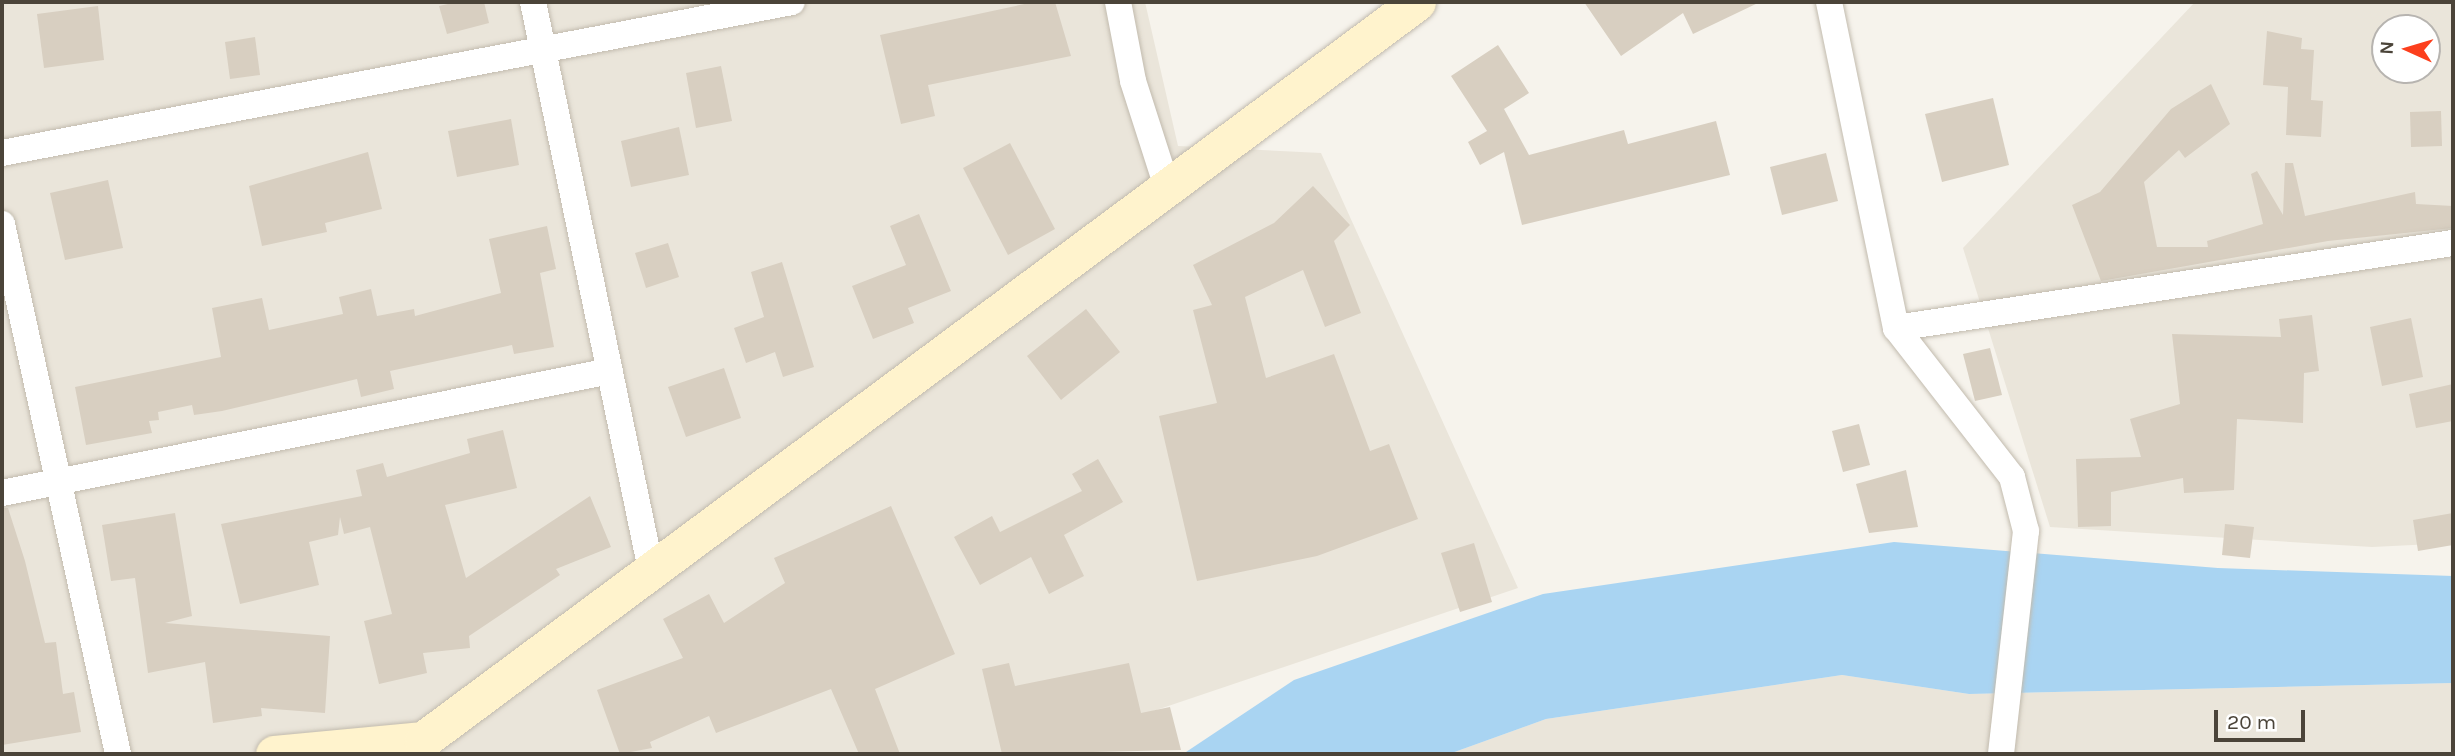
<!DOCTYPE html>
<style>
body{margin:0}
#map{position:relative;width:2455px;height:756px;overflow:hidden;background:#f6f3ec;font-family:Karla,sans-serif}
div>[style]{position:absolute}
[style*='--x']{left:calc(var(--x)*1px);top:calc(var(--y)*1px);width:calc(var(--w)*1px);rotate:calc(var(--a)*1deg)}
.residential>*{inset:0;background:#eae5da}
.water>*{inset:0;background:#a9d4f2}
.building>*{inset:0;background:#d8cfc1}
.roads{filter:drop-shadow(0 0 2px #c2bbae) drop-shadow(0 0 2px #c2bbae)}
.street>*{height:26px;margin:-13px;padding:0 13px;transform-origin:13px;border-radius:13px;background:#fff}
.secondary>*{height:37px;margin:-18.5px;padding:0 18.5px;transform-origin:18.5px;border-radius:18.5px;background:#fff3cd}
span{translate:-50% -50%;white-space:nowrap;text-align:center;line-height:1.15;-webkit-text-stroke:6px #fff;paint-order:stroke}
.frame{position:absolute;inset:0;border:4px solid #4b4439;pointer-events:none}
.north{position:absolute;left:2371px;top:14px;width:70px;height:70px;box-sizing:border-box;background:#fff;border:2px solid #b7b4b0;border-radius:50%;rotate:274deg;font-size:19px;font-weight:700;line-height:28px;text-align:center;color:#4b4439}
.north::after{content:'';display:block;margin:auto;width:24px;height:32px;background:#fc3f1d;clip-path:polygon(50% 0,100% 100%,50% 72%,0 100%)}
.scale{position:absolute;left:2214px;top:710px;width:91px;height:32px;box-sizing:border-box;border:4px solid #4b4439;border-top:0;padding-left:9px;font-size:21px;line-height:24px;white-space:nowrap;color:#4b4439;-webkit-text-stroke:5px #fff;paint-order:stroke}
</style>
<div id="map">
<div class="residential">
<div style="clip-path:polygon(2px 2px,1145px 2px,1178px 146px,1321px 153px,1518px 588px,1026px 754px,2px 754px)"></div>
<div style="clip-path:polygon(evenodd,2195px 2px,2453px 2px,2453px 543px,2372px 547px,2050px 527px,1963px 248px,2195px 2px,2385px 28px,2427px 28px,2427px 70px,2385px 70px,2385px 28px)"></div>
<div style="clip-path:polygon(1842px 675px,1969px 694px,2453px 683px,2453px 754px,1449px 754px,1546px 719px)"></div>
</div>
<div class="water">
<div style="clip-path:polygon(1894px 542px,2218px 568px,2453px 576px,2453px 683px,1969px 694px,1842px 675px,1546px 719px,1449px 754px,1183px 754px,1294px 680px,1543px 594px)"></div>
</div>
<div class="building">
<div style="clip-path:polygon(457px 2px,484px 2px,489px 23px,447px 34px,439px 6px)"></div>
<div style="clip-path:polygon(1034px 2px,1055px 2px,1071px 56px,928px 85px,935px 116px,901px 124px,880px 35px)"></div>
<div style="clip-path:polygon(1584px 2px,1760px 2px,1693px 34px,1683px 13px,1621px 56px)"></div>
<div style="clip-path:polygon(98px 6px,104px 60px,44px 68px,37px 14px)"></div>
<div style="clip-path:polygon(2267px 31px,2302px 38px,2301px 49px,2314px 50px,2311px 100px,2323px 101px,2321px 137px,2286px 135px,2288px 87px,2263px 85px)"></div>
<div style="clip-path:polygon(255px 37px,260px 75px,230px 79px,225px 42px)"></div>
<div style="clip-path:polygon(1498px 45px,1529px 93px,1504px 109px,1529px 155px,1624px 130px,1628px 144px,1716px 121px,1730px 175px,1522px 225px,1504px 152px,1480px 165px,1468px 142px,1487px 131px,1451px 76px)"></div>
<div style="clip-path:polygon(721px 66px,732px 121px,696px 128px,686px 73px)"></div>
<div style="clip-path:polygon(2211px 84px,2230px 124px,2185px 158px,2179px 150px,2144px 182px,2157px 247px,2208px 247px,2207px 241px,2263px 224px,2251px 174px,2257px 171px,2283px 215px,2285px 163px,2293px 163px,2305px 216px,2415px 192px,2416px 204px,2453px 206px,2453px 228px,2328px 241px,2101px 281px,2072px 205px,2100px 192px,2171px 109px)"></div>
<div style="clip-path:polygon(1993px 98px,2009px 165px,1942px 182px,1925px 114px)"></div>
<div style="clip-path:polygon(2441px 111px,2442px 146px,2411px 147px,2410px 112px)"></div>
<div style="clip-path:polygon(511px 119px,519px 165px,457px 177px,448px 131px)"></div>
<div style="clip-path:polygon(679px 127px,689px 175px,631px 187px,621px 141px)"></div>
<div style="clip-path:polygon(1010px 143px,1055px 229px,1008px 255px,963px 168px)"></div>
<div style="clip-path:polygon(368px 152px,382px 209px,325px 223px,327px 232px,262px 246px,249px 186px)"></div>
<div style="clip-path:polygon(1826px 153px,1838px 201px,1782px 215px,1770px 167px)"></div>
<div style="clip-path:polygon(108px 180px,123px 248px,65px 260px,50px 193px)"></div>
<div style="clip-path:polygon(1313px 186px,1350px 225px,1334px 241px,1361px 313px,1325px 327px,1303px 270px,1245px 297px,1266px 378px,1334px 354px,1370px 451px,1389px 444px,1418px 519px,1317px 556px,1197px 581px,1159px 416px,1217px 403px,1193px 310px,1212px 305px,1193px 265px,1274px 223px)"></div>
<div style="clip-path:polygon(919px 214px,951px 291px,908px 308px,914px 323px,873px 339px,852px 286px,906px 265px,890px 226px)"></div>
<div style="clip-path:polygon(547px 226px,556px 269px,540px 273px,554px 347px,514px 354px,512px 345px,390px 371px,394px 389px,361px 397px,357px 379px,222px 411px,194px 415px,192px 405px,158px 412px,159px 420px,149px 421px,152px 433px,86px 445px,75px 387px,221px 357px,212px 308px,262px 298px,269px 330px,343px 314px,339px 297px,371px 289px,377px 316px,414px 309px,415px 316px,501px 293px,489px 239px)"></div>
<div style="clip-path:polygon(668px 243px,679px 277px,646px 288px,635px 253px)"></div>
<div style="clip-path:polygon(782px 262px,814px 367px,783px 377px,775px 352px,746px 363px,734px 328px,764px 317px,751px 272px)"></div>
<div style="clip-path:polygon(1086px 309px,1120px 352px,1061px 400px,1027px 356px)"></div>
<div style="clip-path:polygon(2312px 315px,2319px 371px,2304px 373px,2303px 423px,2237px 419px,2234px 490px,2184px 493px,2183px 478px,2111px 492px,2111px 526px,2078px 527px,2076px 459px,2141px 457px,2130px 419px,2180px 404px,2172px 334px,2281px 337px,2279px 319px)"></div>
<div style="clip-path:polygon(2411px 318px,2423px 377px,2382px 386px,2370px 327px)"></div>
<div style="clip-path:polygon(1990px 348px,2002px 395px,1975px 401px,1963px 354px)"></div>
<div style="clip-path:polygon(724px 368px,741px 418px,686px 437px,668px 387px)"></div>
<div style="clip-path:polygon(2453px 384px,2453px 421px,2416px 428px,2409px 394px)"></div>
<div style="clip-path:polygon(1859px 424px,1870px 465px,1843px 472px,1832px 431px)"></div>
<div style="clip-path:polygon(503px 430px,517px 488px,445px 505px,466px 578px,590px 496px,611px 547px,556px 569px,560px 575px,469px 636px,470px 648px,423px 653px,427px 673px,379px 684px,364px 621px,392px 614px,370px 527px,344px 534px,340px 517px,338px 535px,309px 542px,319px 585px,240px 604px,221px 524px,362px 496px,356px 470px,383px 463px,387px 477px,470px 453px,467px 439px)"></div>
<div style="clip-path:polygon(1098px 459px,1123px 502px,1064px 535px,1084px 576px,1049px 594px,1031px 557px,980px 585px,954px 537px,992px 516px,1000px 532px,1082px 491px,1072px 474px)"></div>
<div style="clip-path:polygon(1906px 470px,1918px 527px,1869px 533px,1856px 484px)"></div>
<div style="clip-path:polygon(891px 506px,955px 654px,875px 689px,900px 754px,859px 754px,831px 689px,716px 733px,709px 716px,650px 742px,652px 748px,620px 754px,597px 690px,683px 658px,663px 619px,709px 594px,724px 623px,785px 583px,774px 558px)"></div>
<div style="clip-path:polygon(2px 508px,8px 508px,25px 561px,45px 643px,56px 642px,63px 694px,74px 692px,81px 732px,2px 745px)"></div>
<div style="clip-path:polygon(175px 513px,192px 616px,165px 623px,330px 636px,325px 713px,261px 708px,262px 716px,213px 723px,205px 662px,148px 673px,135px 578px,111px 581px,102px 525px)"></div>
<div style="clip-path:polygon(2453px 513px,2453px 545px,2418px 551px,2413px 520px)"></div>
<div style="clip-path:polygon(2225px 524px,2254px 527px,2250px 558px,2222px 555px)"></div>
<div style="clip-path:polygon(1474px 543px,1492px 602px,1460px 612px,1441px 553px)"></div>
<div style="clip-path:polygon(1009px 663px,1015px 686px,1129px 663px,1141px 713px,1170px 707px,1181px 750px,1002px 754px,982px 669px)"></div>
</div>
<div class="roads">
<div class="street">
<div style="--x:533;--y:2;--w:580;--a:78.26"></div>
<div style="--x:1118;--y:2;--w:80;--a:79.2"></div>
<div style="--x:1133;--y:81;--w:111;--a:72.2"></div>
<div style="--x:1829;--y:2;--w:333;--a:78.4"></div>
<div style="--x:1896;--y:328;--w:189;--a:52.1"></div>
<div style="--x:2012;--y:477;--w:56;--a:75.5"></div>
<div style="--x:2026;--y:531;--w:224;--a:96.4"></div>
<div style="--x:2;--y:153;--w:804;--a:-10.82"></div>
<div style="--x:2;--y:224;--w:543;--a:77.65"></div>
<div style="--x:1896;--y:328;--w:563;--a:-8.68"></div>
<div style="--x:2;--y:493;--w:620;--a:-11.35"></div>
</div>
<div class="secondary">
<div style="--x:274;--y:754;--w:150;--a:-5.4"></div>
<div style="--x:423;--y:740;--w:1238;--a:-36.59"></div>
</div>
</div>
<div class="frame"></div>
<div class="north">N</div>
<div class="scale">20 m</div>
</div>
